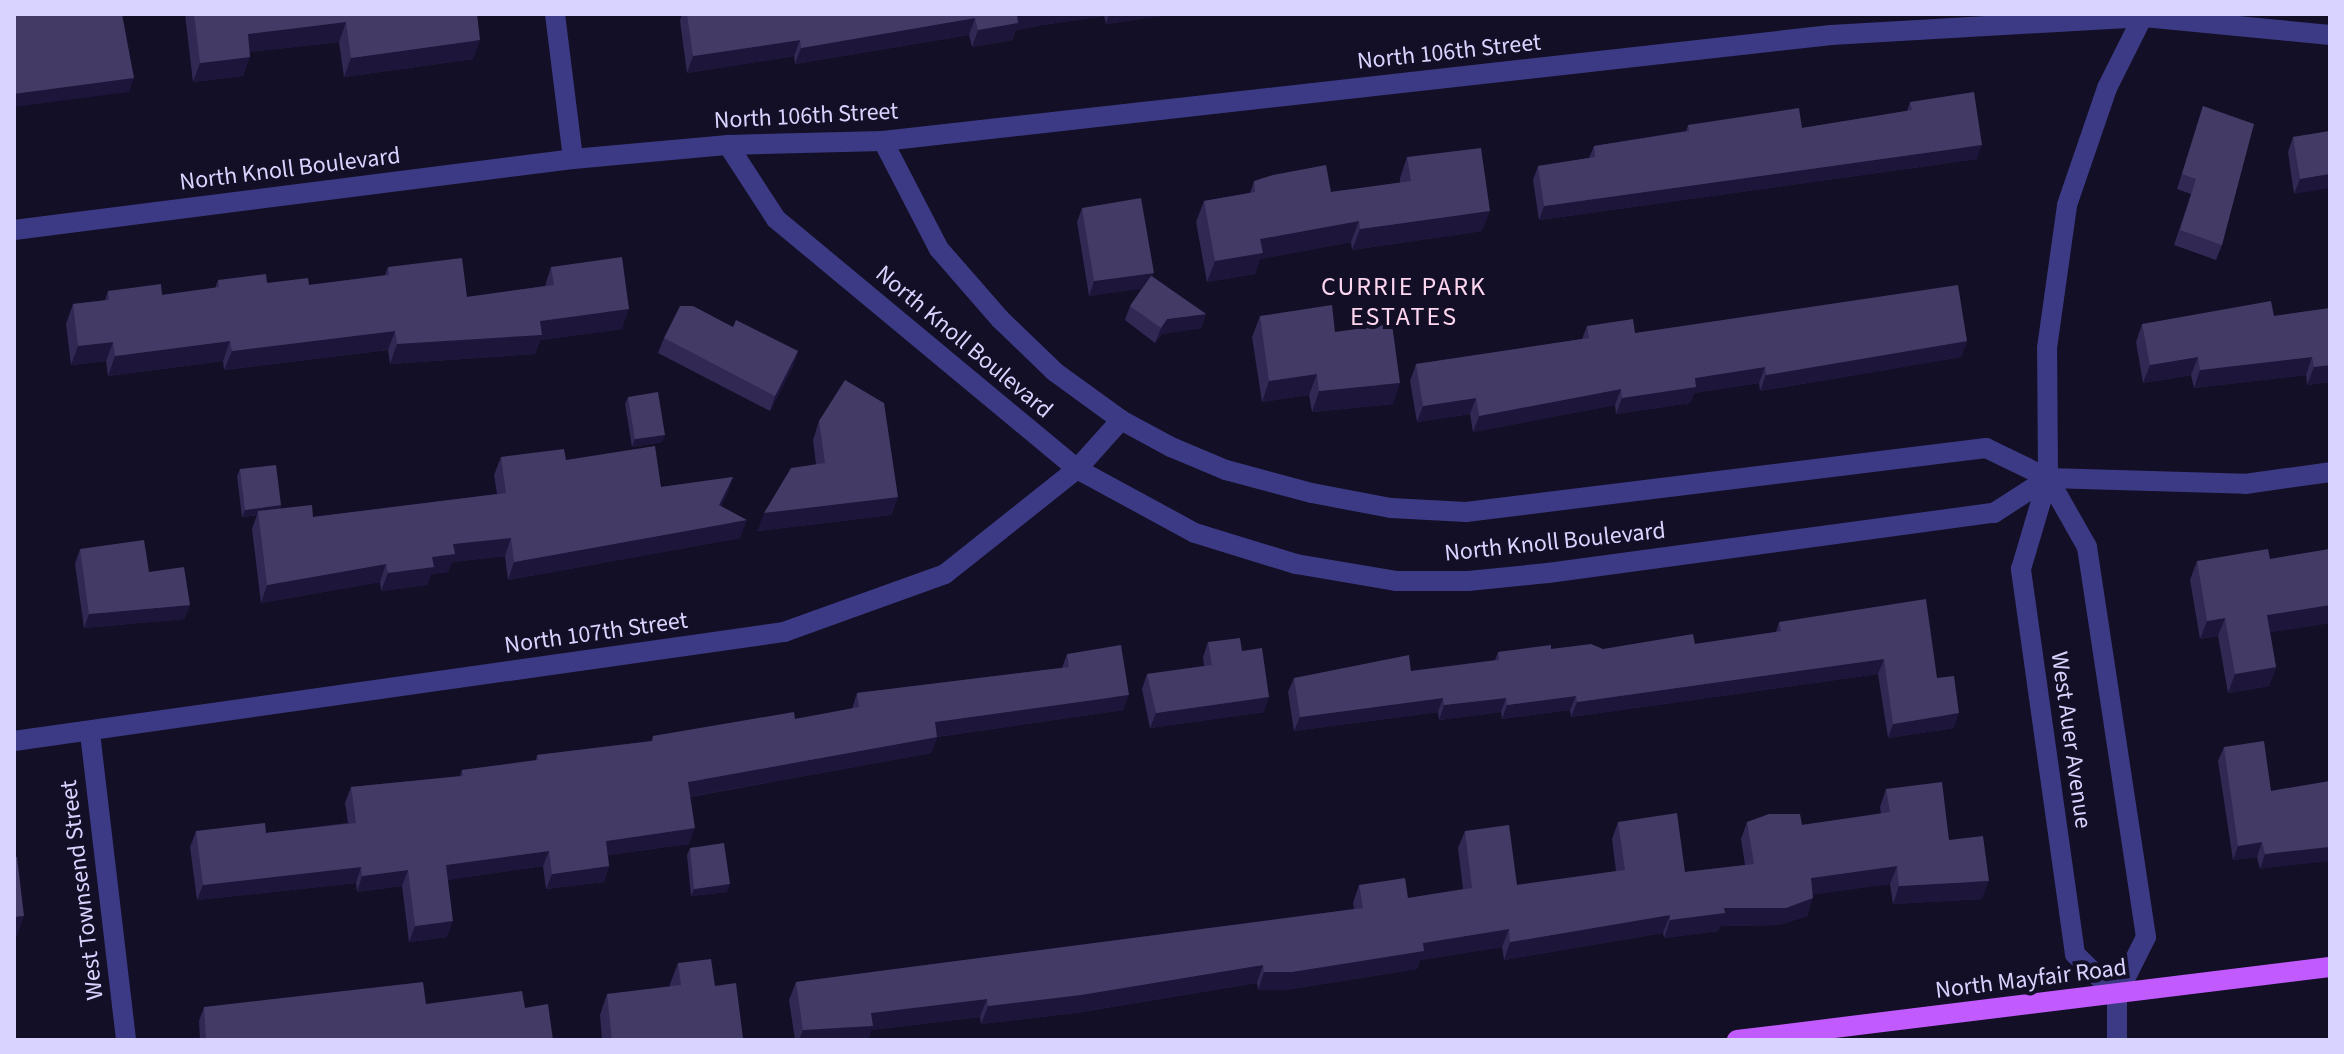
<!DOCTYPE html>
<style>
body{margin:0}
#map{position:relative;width:2344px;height:1054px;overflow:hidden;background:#130f26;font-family:"Source Sans 3",sans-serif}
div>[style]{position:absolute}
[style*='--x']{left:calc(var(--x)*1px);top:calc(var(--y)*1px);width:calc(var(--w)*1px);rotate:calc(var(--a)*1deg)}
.street>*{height:20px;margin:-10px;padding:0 10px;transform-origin:10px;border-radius:10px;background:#3d3a85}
.primary>*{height:20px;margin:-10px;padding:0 10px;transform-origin:10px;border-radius:10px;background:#c25bff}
.wall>*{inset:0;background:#312854}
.shaded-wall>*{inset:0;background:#1d163a}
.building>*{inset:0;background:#433a66}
span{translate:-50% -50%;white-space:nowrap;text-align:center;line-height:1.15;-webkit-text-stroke:8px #130f26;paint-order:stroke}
.street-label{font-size:24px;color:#d9d4ff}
.neighbourhood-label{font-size:26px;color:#ffd6f0;letter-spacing:2px}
.frame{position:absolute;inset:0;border:16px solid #d9d4ff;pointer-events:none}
</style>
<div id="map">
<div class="street">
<div style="--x:555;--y:14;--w:146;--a:82.9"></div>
<div style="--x:883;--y:141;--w:122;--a:62.6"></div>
<div style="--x:939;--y:249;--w:93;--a:48.9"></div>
<div style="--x:1000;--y:319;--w:76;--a:43.9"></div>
<div style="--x:1055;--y:372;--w:82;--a:36"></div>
<div style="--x:1121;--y:420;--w:57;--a:28.4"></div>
<div style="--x:1171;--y:447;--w:60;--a:22.7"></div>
<div style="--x:1226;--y:470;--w:89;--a:15"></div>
<div style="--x:1312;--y:493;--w:80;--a:10.8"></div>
<div style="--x:1391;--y:508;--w:75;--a:3.1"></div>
<div style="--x:1466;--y:512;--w:524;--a:-7.02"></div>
<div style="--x:1986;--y:448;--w:69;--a:25.8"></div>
<div style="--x:2048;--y:478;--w:197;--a:1.7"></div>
<div style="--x:2245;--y:484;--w:86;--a:-8"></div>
<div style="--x:728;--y:145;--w:88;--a:57"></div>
<div style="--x:776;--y:219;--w:391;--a:39.7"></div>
<div style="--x:1077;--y:469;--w:134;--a:28.5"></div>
<div style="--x:1195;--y:533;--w:106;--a:17.1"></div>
<div style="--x:1296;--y:564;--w:101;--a:9.6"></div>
<div style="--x:1396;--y:581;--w:72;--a:0"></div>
<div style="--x:1468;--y:581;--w:80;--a:-5.7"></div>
<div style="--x:1548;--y:573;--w:450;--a:-7.7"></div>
<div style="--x:1994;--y:513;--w:64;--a:-32.9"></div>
<div style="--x:14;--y:230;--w:563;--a:-7.24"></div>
<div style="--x:573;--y:159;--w:156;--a:-5.2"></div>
<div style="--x:728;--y:145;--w:155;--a:-1.5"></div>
<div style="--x:883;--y:141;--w:954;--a:-6.38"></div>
<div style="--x:1831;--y:35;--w:314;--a:-3.3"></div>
<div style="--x:2144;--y:17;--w:187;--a:5.5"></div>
<div style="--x:2048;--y:478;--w:79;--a:60.5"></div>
<div style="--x:2087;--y:547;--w:394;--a:81.4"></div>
<div style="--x:2146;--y:937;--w:65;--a:116.6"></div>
<div style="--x:2117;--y:995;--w:45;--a:90"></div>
<div style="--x:90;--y:733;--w:309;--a:83.3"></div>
<div style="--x:14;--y:741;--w:778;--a:-8.06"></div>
<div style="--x:784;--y:632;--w:171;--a:-19.8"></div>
<div style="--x:945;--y:574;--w:169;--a:-38.5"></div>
<div style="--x:1077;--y:469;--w:66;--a:-48.1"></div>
<div style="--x:2117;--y:995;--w:59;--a:-135.7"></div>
<div style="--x:2075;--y:954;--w:389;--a:-98"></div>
<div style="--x:2021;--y:569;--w:95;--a:-73.5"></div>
<div style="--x:2048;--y:478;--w:130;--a:-90.4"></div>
<div style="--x:2047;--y:348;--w:144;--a:-82"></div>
<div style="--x:2067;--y:205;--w:124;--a:-71.1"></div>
<div style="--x:2107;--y:88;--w:83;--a:-63.4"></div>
</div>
<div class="primary">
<div style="--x:1737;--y:1040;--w:597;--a:-7.02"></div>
</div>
<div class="wall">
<div style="clip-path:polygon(185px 14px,477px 14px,473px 59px,344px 77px,339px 42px,250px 52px,243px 76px,193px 82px)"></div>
<div style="clip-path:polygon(682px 14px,1174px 14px,1106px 24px,1104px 16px,1042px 25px,1016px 30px,1012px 40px,972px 47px,969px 35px,795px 64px,794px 56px,687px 73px,680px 21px)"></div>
<div style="clip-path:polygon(1910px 102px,1977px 159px,1539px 220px,1533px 180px,1538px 166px,1589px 158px,1594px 146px,1686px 131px,1688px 125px,1802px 128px,1907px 111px)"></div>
<div style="clip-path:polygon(2203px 106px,2222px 245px,2216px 260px,2174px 245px,2191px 194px,2177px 189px)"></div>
<div style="clip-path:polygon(2330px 131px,2294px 194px,2288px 152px,2293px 137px)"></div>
<div style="clip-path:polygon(1407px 157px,1482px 231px,1352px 250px,1351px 242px,1260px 259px,1255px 274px,1207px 282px,1196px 222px,1204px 201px,1250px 193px,1254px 181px,1331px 192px,1400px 183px,1400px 178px)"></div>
<div style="clip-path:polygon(1082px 208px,1154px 273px,1152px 276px,1206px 314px,1201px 328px,1162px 334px,1155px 343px,1125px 320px,1130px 306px,1142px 288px,1089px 296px,1077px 222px)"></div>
<div style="clip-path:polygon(388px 267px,467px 297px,545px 286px,551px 267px,622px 329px,540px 340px,535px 354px,390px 364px,388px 350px,224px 370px,223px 361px,108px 376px,106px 361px,71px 365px,66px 324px,73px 304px,105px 300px,108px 291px,162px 295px,215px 288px,218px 280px,309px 285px,385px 275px)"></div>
<div style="clip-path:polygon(2330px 308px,2330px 382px,2307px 385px,2306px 375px,2194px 388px,2191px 375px,2143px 383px,2136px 342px,2142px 324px,2274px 316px)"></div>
<div style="clip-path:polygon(1260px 316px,1335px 332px,1393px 404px,1312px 412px,1309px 395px,1262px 402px,1252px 337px)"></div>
<div style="clip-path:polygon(1587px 326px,1635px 333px,1967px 341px,1961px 357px,1760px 391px,1759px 383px,1694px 393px,1690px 403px,1616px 414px,1615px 405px,1473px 432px,1470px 414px,1417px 422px,1410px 381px,1416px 364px,1582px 339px)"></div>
<div style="clip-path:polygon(733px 327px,798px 351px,793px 366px,770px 411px,658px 353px,664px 338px)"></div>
<div style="clip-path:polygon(628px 397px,662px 442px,632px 447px,625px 404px)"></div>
<div style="clip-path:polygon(819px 421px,898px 497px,891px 515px,757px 531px,816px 464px,813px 440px)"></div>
<div style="clip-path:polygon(501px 457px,566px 460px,661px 487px,733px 477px,721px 506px,740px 538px,508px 580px,505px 556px,452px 562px,448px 572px,431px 574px,427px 585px,381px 591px,380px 582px,261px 603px,252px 529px,257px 515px,242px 517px,237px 476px,240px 469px,281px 505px,280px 509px,313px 517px,497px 494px,494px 475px)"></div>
<div style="clip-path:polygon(80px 549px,190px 605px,184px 619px,84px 628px,75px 564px)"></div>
<div style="clip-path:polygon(2330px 549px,2330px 623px,2270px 632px,2276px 667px,2269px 686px,2228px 693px,2218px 636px,2200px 639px,2190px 580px,2197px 561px,2270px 559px)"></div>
<div style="clip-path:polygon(1779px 622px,1937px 678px,1954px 728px,1888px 738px,1878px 674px,1571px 717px,1570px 710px,1502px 719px,1501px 712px,1439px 720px,1438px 712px,1294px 731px,1288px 692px,1294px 678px,1411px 671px,1495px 660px,1498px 652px,1551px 649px,1603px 649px,1695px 644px,1776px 632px)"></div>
<div style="clip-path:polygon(1208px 642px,1242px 651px,1264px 712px,1150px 728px,1142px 689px,1147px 674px,1204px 666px,1203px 657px)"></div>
<div style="clip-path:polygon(1067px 654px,1123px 710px,937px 737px,931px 753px,690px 797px,689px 844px,608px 855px,609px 866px,604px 882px,546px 889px,543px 866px,447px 880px,447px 937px,409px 942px,402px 886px,357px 892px,356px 883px,197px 900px,190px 847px,196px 831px,266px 833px,348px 823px,345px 803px,351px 787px,460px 776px,462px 770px,536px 760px,537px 755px,651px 741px,653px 736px,795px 719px,852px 709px,857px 693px,1062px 668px)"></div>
<div style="clip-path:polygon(2224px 747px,2271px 791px,2330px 781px,2260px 869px,2257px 857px,2233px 860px,2218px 761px)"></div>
<div style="clip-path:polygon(1886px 789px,1949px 840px,1982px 899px,1893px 904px,1890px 884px,1813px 894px,1807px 916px,1779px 925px,1720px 926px,1718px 931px,1664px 938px,1663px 933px,1504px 960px,1502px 947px,1420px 960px,1417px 969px,1285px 990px,1258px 990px,1257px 983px,1075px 1013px,981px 1024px,980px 1017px,871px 1030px,868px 1040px,795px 1040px,789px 1000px,796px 982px,1354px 909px,1353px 903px,1359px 885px,1408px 898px,1463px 889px,1458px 848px,1465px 831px,1517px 885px,1616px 871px,1612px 839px,1618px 822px,1685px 872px,1745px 865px,1741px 839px,1747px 822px,1802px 825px,1881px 814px,1880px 807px)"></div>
<div style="clip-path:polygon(690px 848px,727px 892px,691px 896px,687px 855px)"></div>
<div style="clip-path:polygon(678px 963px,715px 986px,742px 1040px,602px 1040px,600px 1015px,607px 994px,670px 987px,670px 984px)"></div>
<div style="clip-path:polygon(426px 1004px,525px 1008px,553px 1040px,200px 1040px,199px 1021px,204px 1007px)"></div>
</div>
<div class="shaded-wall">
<div style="clip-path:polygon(1021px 14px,1105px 14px,1104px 16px,1042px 25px,1016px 30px,1012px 40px,972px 47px,978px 30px)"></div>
<div style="clip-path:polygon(1109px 14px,1174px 14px,1106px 24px)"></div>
<div style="clip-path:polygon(975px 18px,969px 35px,795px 64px,801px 48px)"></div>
<div style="clip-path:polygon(346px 22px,339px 42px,241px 53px,248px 34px)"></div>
<div style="clip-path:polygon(480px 40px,473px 59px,344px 77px,351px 58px)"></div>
<div style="clip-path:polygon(800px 40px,794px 56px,687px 73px,693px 56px)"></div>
<div style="clip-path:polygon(250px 57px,243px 76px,193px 82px,200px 63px)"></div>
<div style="clip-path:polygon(134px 78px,129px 92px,14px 107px,14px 94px)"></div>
<div style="clip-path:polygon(1982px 145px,1977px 159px,1539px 220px,1544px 206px)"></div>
<div style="clip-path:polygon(2330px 174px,2330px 188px,2294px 194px,2300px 179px)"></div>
<div style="clip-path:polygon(1490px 211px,1482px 231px,1352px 250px,1360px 229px)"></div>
<div style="clip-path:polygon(1359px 221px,1351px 242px,1260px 259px,1255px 274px,1207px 282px,1215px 261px,1260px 239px)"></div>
<div style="clip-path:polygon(1154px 273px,1148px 288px,1089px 296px,1094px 281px)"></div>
<div style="clip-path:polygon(629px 309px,622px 329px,540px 340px,535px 354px,390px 364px,397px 344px,540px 321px)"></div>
<div style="clip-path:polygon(1206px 314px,1201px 328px,1162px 334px,1155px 343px,1161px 328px,1167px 319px)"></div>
<div style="clip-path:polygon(395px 331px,388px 350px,224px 370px,232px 351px)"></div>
<div style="clip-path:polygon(230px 341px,223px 361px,108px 376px,115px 356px)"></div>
<div style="clip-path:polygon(1967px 341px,1961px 357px,1760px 391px,1766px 375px)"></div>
<div style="clip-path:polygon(113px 342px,106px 361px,71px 365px,78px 346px)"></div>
<div style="clip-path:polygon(798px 351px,793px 366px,770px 411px,775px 396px)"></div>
<div style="clip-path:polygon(2198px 357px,2191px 375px,2143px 383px,2150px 365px)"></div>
<div style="clip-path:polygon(2312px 357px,2306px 375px,2194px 388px,2200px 370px)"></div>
<div style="clip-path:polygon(2330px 365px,2330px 382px,2307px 385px,2314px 367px)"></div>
<div style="clip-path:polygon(1765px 367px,1759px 383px,1694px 393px,1690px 403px,1616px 414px,1622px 398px,1695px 378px)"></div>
<div style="clip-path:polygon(1317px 374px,1309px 395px,1262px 402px,1269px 381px)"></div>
<div style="clip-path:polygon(1400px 383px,1393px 404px,1312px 412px,1319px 391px)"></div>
<div style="clip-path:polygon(1621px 389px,1615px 405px,1473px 432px,1479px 416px)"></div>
<div style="clip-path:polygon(1476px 398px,1470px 414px,1417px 422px,1423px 406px)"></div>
<div style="clip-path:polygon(665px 435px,662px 442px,632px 447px,635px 439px)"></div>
<div style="clip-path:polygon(733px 477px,727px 495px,712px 523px,719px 505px)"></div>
<div style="clip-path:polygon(898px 497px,891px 515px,757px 531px,764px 513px)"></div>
<div style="clip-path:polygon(281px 505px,278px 513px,258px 511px,257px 515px,242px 517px,245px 510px)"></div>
<div style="clip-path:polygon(747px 520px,740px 538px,508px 580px,514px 562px)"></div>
<div style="clip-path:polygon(511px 538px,505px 556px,452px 562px,448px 572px,431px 574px,427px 585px,381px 591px,388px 573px,432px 557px,453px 544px)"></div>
<div style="clip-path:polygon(386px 564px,380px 582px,261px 603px,267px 585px)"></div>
<div style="clip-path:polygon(190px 605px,184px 619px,84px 628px,89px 614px)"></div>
<div style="clip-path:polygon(2330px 605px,2330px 623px,2260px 634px,2267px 615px)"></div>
<div style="clip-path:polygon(2225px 618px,2218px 636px,2200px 639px,2207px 621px)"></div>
<div style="clip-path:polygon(1884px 659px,1878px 674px,1571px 717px,1577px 702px)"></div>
<div style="clip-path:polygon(2276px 667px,2269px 686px,2228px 693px,2235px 674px)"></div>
<div style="clip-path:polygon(1129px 695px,1123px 710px,929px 738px,935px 722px)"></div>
<div style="clip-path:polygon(1576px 696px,1570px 710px,1502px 719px,1507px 705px)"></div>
<div style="clip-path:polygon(1269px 697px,1264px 712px,1150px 728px,1156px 713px)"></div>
<div style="clip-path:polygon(1443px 698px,1438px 712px,1294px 731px,1300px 717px)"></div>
<div style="clip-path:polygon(1506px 698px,1501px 712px,1439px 720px,1444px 705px)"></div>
<div style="clip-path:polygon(1959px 713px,1954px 728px,1888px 738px,1893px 724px)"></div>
<div style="clip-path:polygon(937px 737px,931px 753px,683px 798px,688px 782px)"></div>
<div style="clip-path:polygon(695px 828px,689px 844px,600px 856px,606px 841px)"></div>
<div style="clip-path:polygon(2262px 842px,2257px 857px,2233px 860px,2238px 846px)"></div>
<div style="clip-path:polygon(2330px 847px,2330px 861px,2260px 869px,2265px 854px)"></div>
<div style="clip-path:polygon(549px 851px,543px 866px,440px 881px,446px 865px)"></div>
<div style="clip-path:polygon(609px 866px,604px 882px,546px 889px,552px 874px)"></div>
<div style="clip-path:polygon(1897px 866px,1890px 884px,1804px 896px,1811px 878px)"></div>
<div style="clip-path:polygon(361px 867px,356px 883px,197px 900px,203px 885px)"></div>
<div style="clip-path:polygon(408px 870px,402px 886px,357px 892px,362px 876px)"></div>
<div style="clip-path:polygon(1989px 881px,1982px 899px,1893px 904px,1899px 886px)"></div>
<div style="clip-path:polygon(730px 884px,727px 892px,691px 896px,694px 889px)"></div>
<div style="clip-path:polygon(1813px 898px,1807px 916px,1779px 925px,1720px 926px,1718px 931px,1664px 938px,1670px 920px,1724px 908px)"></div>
<div style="clip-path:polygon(1670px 915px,1663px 933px,1504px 960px,1510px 942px)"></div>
<div style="clip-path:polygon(24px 916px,17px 936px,14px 937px,14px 917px)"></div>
<div style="clip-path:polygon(453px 921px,447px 937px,409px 942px,415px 926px)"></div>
<div style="clip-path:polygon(1509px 929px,1502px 947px,1420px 960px,1417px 969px,1285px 990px,1258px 990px,1264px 972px,1423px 943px)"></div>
<div style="clip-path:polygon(1263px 965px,1257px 983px,1075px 1013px,981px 1024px,988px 1006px)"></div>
<div style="clip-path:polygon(987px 999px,980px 1017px,871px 1030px,868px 1040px,799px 1040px,803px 1030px,871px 1013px)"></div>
</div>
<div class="building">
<div style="clip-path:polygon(14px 14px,122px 14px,134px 78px,14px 94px)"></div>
<div style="clip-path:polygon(194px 14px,477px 14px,480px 40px,351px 58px,346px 22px,248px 34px,250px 57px,200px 63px)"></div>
<div style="clip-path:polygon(687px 14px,1021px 14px,1017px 15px,1018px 23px,978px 30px,975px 18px,801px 48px,800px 40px,693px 56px)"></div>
<div style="clip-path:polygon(1974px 92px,1982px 145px,1544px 206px,1538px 166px,1595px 157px,1594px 146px,1689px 131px,1688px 125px,1799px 108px,1802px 128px,1912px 110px,1910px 102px)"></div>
<div style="clip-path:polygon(2203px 106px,2254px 124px,2222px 245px,2180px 230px,2196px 179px,2182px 174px)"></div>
<div style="clip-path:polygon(2330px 131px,2330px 174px,2300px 179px,2293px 137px)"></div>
<div style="clip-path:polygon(1481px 148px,1490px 211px,1360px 229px,1359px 221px,1260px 239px,1263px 253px,1215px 261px,1204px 201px,1255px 192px,1254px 181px,1273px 175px,1326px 165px,1331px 192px,1411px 181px,1407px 157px)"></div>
<div style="clip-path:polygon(1141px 198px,1154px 273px,1094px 281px,1082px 208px)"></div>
<div style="clip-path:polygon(622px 257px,629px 309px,540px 321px,542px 335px,397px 344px,395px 331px,232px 351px,230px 341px,115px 356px,113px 342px,78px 346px,73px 304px,109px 300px,108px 291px,161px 284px,162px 295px,219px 287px,218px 280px,266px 274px,267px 283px,308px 278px,309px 285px,389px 275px,388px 267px,462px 258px,467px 297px,554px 285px,551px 267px)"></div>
<div style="clip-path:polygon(1151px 276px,1206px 314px,1167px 319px,1161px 328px,1130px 306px)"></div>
<div style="clip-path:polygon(1958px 285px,1967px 341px,1766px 375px,1765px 367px,1695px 378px,1696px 387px,1622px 398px,1621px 389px,1479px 416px,1476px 398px,1423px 406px,1416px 364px,1589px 338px,1587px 326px,1633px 319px,1635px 333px)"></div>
<div style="clip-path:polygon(2271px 301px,2274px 316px,2330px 308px,2330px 365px,2314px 367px,2312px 357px,2200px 370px,2198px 357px,2150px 365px,2142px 324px)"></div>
<div style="clip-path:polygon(1332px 305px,1335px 332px,1392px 324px,1400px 383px,1319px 391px,1317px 374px,1269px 381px,1260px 316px)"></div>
<div style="clip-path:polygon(680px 306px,693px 306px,733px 327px,736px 320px,798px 351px,775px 396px,664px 338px)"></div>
<div style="clip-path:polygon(845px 380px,884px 403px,898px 497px,764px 513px,791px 468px,825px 463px,819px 421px)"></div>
<div style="clip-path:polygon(658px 392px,665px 435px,635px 439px,628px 397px)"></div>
<div style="clip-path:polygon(655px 446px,661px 487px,733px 477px,719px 505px,747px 520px,514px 562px,511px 538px,453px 544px,455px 554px,432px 557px,434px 567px,388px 573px,386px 564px,267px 585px,258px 511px,312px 505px,313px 517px,506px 493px,501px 457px,564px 449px,566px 460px)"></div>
<div style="clip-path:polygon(276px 465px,281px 505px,245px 510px,240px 469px)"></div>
<div style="clip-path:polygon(144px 540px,149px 572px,184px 567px,190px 605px,89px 614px,80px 549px)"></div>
<div style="clip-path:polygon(2268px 549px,2270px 559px,2330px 549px,2330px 605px,2267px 615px,2276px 667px,2235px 674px,2225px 618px,2207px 621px,2197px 561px)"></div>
<div style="clip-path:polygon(1926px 599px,1937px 678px,1954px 676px,1959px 713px,1893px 724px,1884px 659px,1577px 702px,1576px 696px,1507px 705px,1506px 698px,1444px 705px,1443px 698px,1300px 717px,1294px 678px,1409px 655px,1411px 671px,1499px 660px,1498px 652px,1551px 645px,1551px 649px,1591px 644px,1603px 649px,1693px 634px,1695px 644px,1781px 631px,1779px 622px)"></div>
<div style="clip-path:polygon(1240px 638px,1242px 651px,1262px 648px,1269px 697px,1156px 713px,1147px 674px,1212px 665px,1208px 642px)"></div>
<div style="clip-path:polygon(1121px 645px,1129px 695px,935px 722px,937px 737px,688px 782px,695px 828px,606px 841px,609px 866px,552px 874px,549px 851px,446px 865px,453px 921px,415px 926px,408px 870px,362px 876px,361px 867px,203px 885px,196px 831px,265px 823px,266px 833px,356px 823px,351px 787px,463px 776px,462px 770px,538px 760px,537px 755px,653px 741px,653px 736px,794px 712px,795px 719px,859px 707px,857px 693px,1069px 667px,1067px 654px)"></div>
<div style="clip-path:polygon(2264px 741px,2271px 791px,2330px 781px,2330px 847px,2265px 854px,2262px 842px,2238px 846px,2224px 747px)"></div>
<div style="clip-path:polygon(1942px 782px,1949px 840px,1983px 836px,1989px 881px,1899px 886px,1897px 866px,1811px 878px,1813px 898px,1786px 908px,1724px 908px,1725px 913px,1670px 920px,1670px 915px,1510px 942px,1509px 929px,1423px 943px,1424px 951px,1292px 972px,1264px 972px,1263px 965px,1081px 995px,988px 1006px,987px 999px,871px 1013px,873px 1026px,803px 1030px,796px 982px,1363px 908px,1359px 885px,1405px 878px,1408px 898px,1472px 888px,1465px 831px,1509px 825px,1517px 885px,1625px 870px,1618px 822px,1677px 813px,1685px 872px,1754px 864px,1747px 822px,1769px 814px,1800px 814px,1802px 825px,1890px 812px,1886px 789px)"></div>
<div style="clip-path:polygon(724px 843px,730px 884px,694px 889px,690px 848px)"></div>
<div style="clip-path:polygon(14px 857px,17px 857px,24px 916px,14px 917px)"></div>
<div style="clip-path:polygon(711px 959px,715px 986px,736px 983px,743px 1038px,723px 1040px,612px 1040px,607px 994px,681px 985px,678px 963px)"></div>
<div style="clip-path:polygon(423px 982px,426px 1004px,522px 991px,525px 1008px,548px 1004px,553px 1040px,206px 1040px,204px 1007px)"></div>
</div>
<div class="street-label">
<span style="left:1449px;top:52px;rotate:-6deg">North 106th Street</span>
<span style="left:806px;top:116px;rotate:-3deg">North 106th Street</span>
<span style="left:290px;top:169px;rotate:-7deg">North Knoll Boulevard</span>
<span style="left:964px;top:342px;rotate:40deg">North Knoll Boulevard</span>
<span style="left:1555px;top:542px;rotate:-6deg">North Knoll Boulevard</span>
<span style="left:596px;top:633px;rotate:-8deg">North 107th Street</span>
<span style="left:2071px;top:740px;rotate:82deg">West Auer Avenue</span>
<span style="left:82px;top:890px;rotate:-97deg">West Townsend Street</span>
<span style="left:2031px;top:979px;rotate:-7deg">North Mayfair Road</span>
</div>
<div class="neighbourhood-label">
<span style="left:1404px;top:302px">CURRIE PARK<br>ESTATES</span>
</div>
<div class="frame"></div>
</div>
